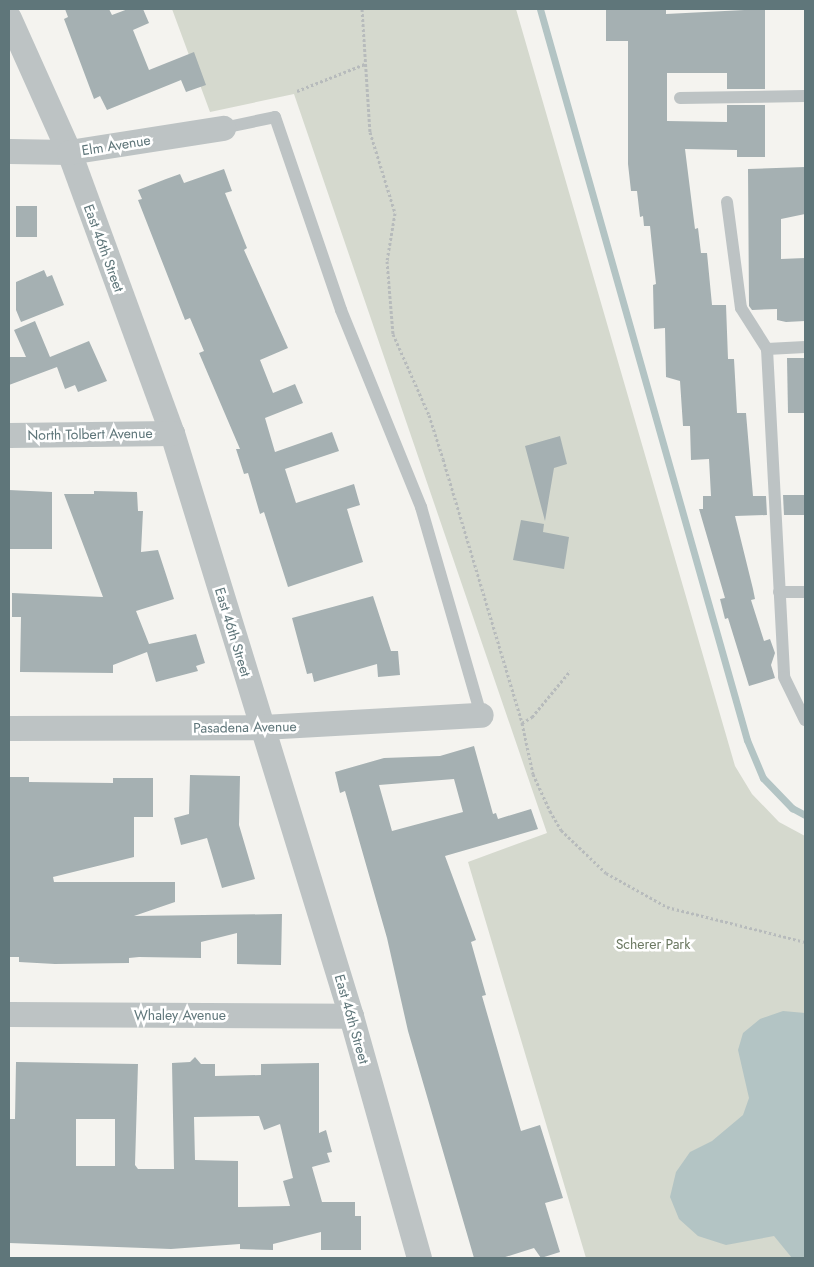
<!DOCTYPE html>
<style>
body{margin:0}
#map{position:relative;width:814px;height:1267px;overflow:hidden;background:#f4f3ef;font-family:Jost,sans-serif}
div>[style]{position:absolute}
[style*='--x']{left:calc(var(--x)*1px);top:calc(var(--y)*1px);width:calc(var(--w)*1px);rotate:calc(var(--a)*1deg)}
.green>*{inset:0;background:#d5d9ce}
.water>*{inset:0;background:#b3c4c4}
.stream>*{height:7px;margin:-3.5px;padding:0 3.5px;transform-origin:3.5px;border-radius:3.5px;background:#b3c4c4}
.building>*{inset:0;background:#a5b0b2}
.path>*{height:3px;margin-top:-1.5px;transform-origin:0;background:repeating-linear-gradient(90deg,#b7bbbc 0 2.5px,transparent 0 5px)}
.lane>*{height:12px;margin:-6px;padding:0 6px;transform-origin:6px;border-radius:6px;background:#bdc3c4}
.street>*{height:25px;margin:-12.5px;padding:0 12.5px;transform-origin:12.5px;border-radius:12.5px;background:#bdc3c4}
span{translate:-50% -50%;white-space:nowrap;text-align:center;line-height:1.15;-webkit-text-stroke:5px #fff;paint-order:stroke}
.street-label{font-size:14px;color:#5f767a}
.park-label{font-size:14px;color:#6b7861}
.frame{position:absolute;inset:0;border:10px solid #5f767a;pointer-events:none}
</style>
<div id="map">
<div class="green">
<div style="clip-path:polygon(172px 9px,516px 9px,735px 766px,752px 794px,779px 822px,805px 836px,805px 1258px,586px 1258px,468px 862px,547px 833px,294px 94px,210px 112px)"></div>
</div>
<div class="water">
<div style="clip-path:polygon(783px 1011px,805px 1013px,805px 1258px,792px 1258px,774px 1236px,726px 1245px,698px 1236px,679px 1219px,670px 1197px,676px 1172px,690px 1152px,712px 1141px,743px 1115px,749px 1098px,738px 1050px,743px 1033px,760px 1019px)"></div>
</div>
<div class="stream">
<div style="--x:540;--y:9;--w:760;--a:74.19"></div>
<div style="--x:747;--y:740;--w:41;--a:67.2"></div>
<div style="--x:763;--y:778;--w:42;--a:46"></div>
<div style="--x:792;--y:808;--w:15;--a:28"></div>
</div>
<div class="building">
<div style="clip-path:polygon(65px 9px,109px 9px,112px 15px,128px 9px,143px 9px,149px 23px,133px 30px,149px 70px,194px 52px,206px 85px,186px 92px,181px 80px,107px 110px,100px 96px,94px 99px,64px 19px,68px 17px)"></div>
<div style="clip-path:polygon(606px 9px,666px 9px,666px 14px,765px 9px,765px 89px,727px 89px,727px 73px,667px 73px,667px 121px,727px 122px,727px 105px,765px 105px,765px 157px,737px 157px,737px 150px,685px 149px,695px 229px,698px 228px,701px 253px,707px 253px,712px 305px,726px 305px,728px 359px,734px 359px,737px 413px,746px 413px,753px 496px,766px 496px,767px 515px,735px 516px,753px 589px,755px 599px,751px 600px,764px 641px,770px 639px,775px 653px,771px 665px,775px 678px,749px 686px,728px 618px,725px 619px,720px 599px,725px 598px,699px 509px,703px 509px,703px 496px,711px 496px,709px 459px,691px 460px,690px 426px,683px 426px,680px 381px,666px 377px,665px 328px,654px 329px,653px 285px,656px 284px,650px 226px,644px 226px,643px 216px,640px 217px,637px 191px,631px 191px,628px 164px,628px 41px,606px 41px)"></div>
<div style="clip-path:polygon(805px 167px,805px 214px,781px 219px,781px 259px,805px 258px,805px 321px,786px 322px,777px 320px,777px 309px,752px 310px,749px 306px,748px 169px)"></div>
<div style="clip-path:polygon(224px 169px,232px 191px,225px 193px,247px 248px,244px 250px,288px 348px,260px 360px,273px 393px,295px 384px,303px 403px,265px 418px,275px 452px,332px 432px,339px 451px,285px 469px,296px 503px,354px 484px,360px 505px,347px 509px,363px 562px,288px 587px,264px 512px,260px 514px,248px 473px,244px 474px,236px 449px,240px 449px,199px 353px,204px 351px,190px 318px,185px 320px,138px 200px,142px 199px,138px 190px,166px 179px,180px 174px,184px 183px)"></div>
<div style="clip-path:polygon(16px 206px,37px 206px,37px 237px,16px 237px)"></div>
<div style="clip-path:polygon(44px 270px,47px 277px,52px 275px,64px 305px,21px 322px,16px 310px,16px 282px)"></div>
<div style="clip-path:polygon(35px 321px,50px 357px,89px 341px,107px 381px,78px 392px,75px 385px,65px 389px,57px 367px,9px 385px,9px 357px,26px 357px,14px 330px)"></div>
<div style="clip-path:polygon(787px 358px,805px 358px,805px 413px,788px 413px)"></div>
<div style="clip-path:polygon(560px 436px,567px 464px,554px 468px,545px 521px,525px 446px)"></div>
<div style="clip-path:polygon(9px 490px,52px 492px,52px 549px,9px 549px)"></div>
<div style="clip-path:polygon(94px 491px,137px 492px,138px 511px,143px 511px,141px 552px,158px 550px,174px 599px,136px 611px,149px 644px,196px 634px,205px 663px,196px 666px,198px 671px,156px 682px,147px 652px,113px 665px,113px 673px,20px 672px,21px 617px,12px 617px,12px 593px,103px 597px,64px 494px,94px 494px)"></div>
<div style="clip-path:polygon(783px 495px,805px 495px,805px 515px,784px 515px)"></div>
<div style="clip-path:polygon(521px 520px,544px 524px,543px 532px,569px 537px,564px 569px,513px 560px)"></div>
<div style="clip-path:polygon(373px 596px,391px 651px,398px 651px,400px 675px,378px 677px,377px 664px,314px 682px,312px 673px,307px 674px,292px 618px)"></div>
<div style="clip-path:polygon(evenodd,474px 746px,493px 814px,496px 813px,498px 819px,531px 809px,538px 829px,445px 856px,476px 940px,471px 942px,486px 995px,482px 996px,521px 1131px,540px 1125px,563px 1198px,545px 1203px,560px 1252px,541px 1258px,534px 1248px,502px 1258px,474px 1258px,408px 1031px,387px 938px,345px 791px,340px 793px,335px 772px,384px 758px,440px 756px,474px 746px,454px 779px,463px 812px,392px 831px,379px 785px,454px 779px)"></div>
<div style="clip-path:polygon(190px 775px,240px 776px,239px 825px,255px 879px,222px 888px,207px 838px,181px 845px,174px 818px,189px 814px)"></div>
<div style="clip-path:polygon(9px 777px,29px 777px,29px 782px,113px 783px,113px 778px,153px 778px,153px 817px,134px 817px,134px 857px,53px 877px,54px 882px,175px 882px,175px 902px,134px 916px,282px 914px,281px 965px,237px 964px,237px 933px,201px 942px,201px 958px,139px 957px,129px 958px,129px 963px,55px 964px,19px 962px,19px 957px,9px 957px)"></div>
<div style="clip-path:polygon(evenodd,195px 1057px,201px 1064px,215px 1064px,215px 1076px,261px 1075px,261px 1064px,319px 1063px,319px 1133px,326px 1130px,332px 1152px,327px 1153px,330px 1162px,312px 1167px,322px 1202px,355px 1202px,355px 1216px,361px 1216px,361px 1250px,321px 1250px,321px 1232px,273px 1244px,273px 1250px,240px 1249px,240px 1244px,171px 1249px,9px 1243px,9px 1119px,15px 1119px,16px 1062px,138px 1064px,135px 1165px,138px 1169px,174px 1169px,172px 1063px,190px 1062px,195px 1057px,259px 1116px,264px 1130px,280px 1124px,293px 1178px,283px 1181px,290px 1206px,238px 1207px,238px 1161px,195px 1160px,194px 1117px,259px 1116px,195px 1057px,76px 1119px,115px 1119px,115px 1166px,76px 1166px,76px 1119px)"></div>
</div>
<div class="path">
<div style="--x:362;--y:9;--w:123;--a:86.3"></div>
<div style="--x:370;--y:132;--w:85;--a:72.8"></div>
<div style="--x:395;--y:213;--w:49;--a:99.5"></div>
<div style="--x:387;--y:261;--w:73;--a:85.3"></div>
<div style="--x:393;--y:334;--w:89;--a:66"></div>
<div style="--x:429;--y:415;--w:46;--a:72.3"></div>
<div style="--x:443;--y:459;--w:276;--a:73.3"></div>
<div style="--x:522;--y:723;--w:52;--a:77.8"></div>
<div style="--x:533;--y:774;--w:41;--a:65.3"></div>
<div style="--x:550;--y:811;--w:22;--a:60"></div>
<div style="--x:561;--y:830;--w:62;--a:43.7"></div>
<div style="--x:606;--y:873;--w:70;--a:29.1"></div>
<div style="--x:667;--y:907;--w:142;--a:14.2"></div>
<div style="--x:297;--y:91;--w:73;--a:-21.7"></div>
<div style="--x:522;--y:723;--w:12;--a:-31"></div>
<div style="--x:532;--y:717;--w:60;--a:-50.4"></div>
</div>
<div class="lane">
<div style="--x:680;--y:98;--w:125;--a:-0.9"></div>
<div style="--x:223;--y:128;--w:53;--a:-11.9"></div>
<div style="--x:275;--y:117;--w:204;--a:71.1"></div>
<div style="--x:341;--y:310;--w:213;--a:67.9"></div>
<div style="--x:421;--y:507;--w:216;--a:73.9"></div>
<div style="--x:727;--y:202;--w:107;--a:82.5"></div>
<div style="--x:741;--y:308;--w:49;--a:57.6"></div>
<div style="--x:767;--y:349;--w:328;--a:87"></div>
<div style="--x:784;--y:677;--w:48;--a:64"></div>
<div style="--x:767;--y:349;--w:38;--a:-3"></div>
<div style="--x:779;--y:592;--w:26;--a:0"></div>
</div>
<div class="street">
<div style="--x:9;--y:18;--w:147;--a:65.9"></div>
<div style="--x:69;--y:152;--w:299;--a:69.9"></div>
<div style="--x:172;--y:433;--w:610;--a:72.93"></div>
<div style="--x:351;--y:1016;--w:251;--a:74.3"></div>
<div style="--x:9;--y:151;--w:60;--a:1"></div>
<div style="--x:69;--y:152;--w:156;--a:-8.9"></div>
<div style="--x:9;--y:435;--w:163;--a:-0.7"></div>
<div style="--x:9;--y:728;--w:254;--a:-0.2"></div>
<div style="--x:263;--y:727;--w:218;--a:-3.2"></div>
<div style="--x:9;--y:1014;--w:342;--a:0.3"></div>
</div>
<div class="street-label">
<span style="left:116px;top:145px;rotate:-9deg">Elm Avenue</span>
<span style="left:104px;top:248px;rotate:70deg">East 46th Street</span>
<span style="left:90px;top:434px;rotate:-1deg">North Tolbert Avenue</span>
<span style="left:233px;top:632px;rotate:73deg">East 46th Street</span>
<span style="left:245px;top:727px;rotate:-1deg">Pasadena Avenue</span>
<span style="left:180px;top:1015px">Whaley Avenue</span>
<span style="left:352px;top:1019px;rotate:74deg">East 46th Street</span>
</div>
<div class="park-label">
<span style="left:653px;top:944px">Scherer Park</span>
</div>
<div class="frame"></div>
</div>
